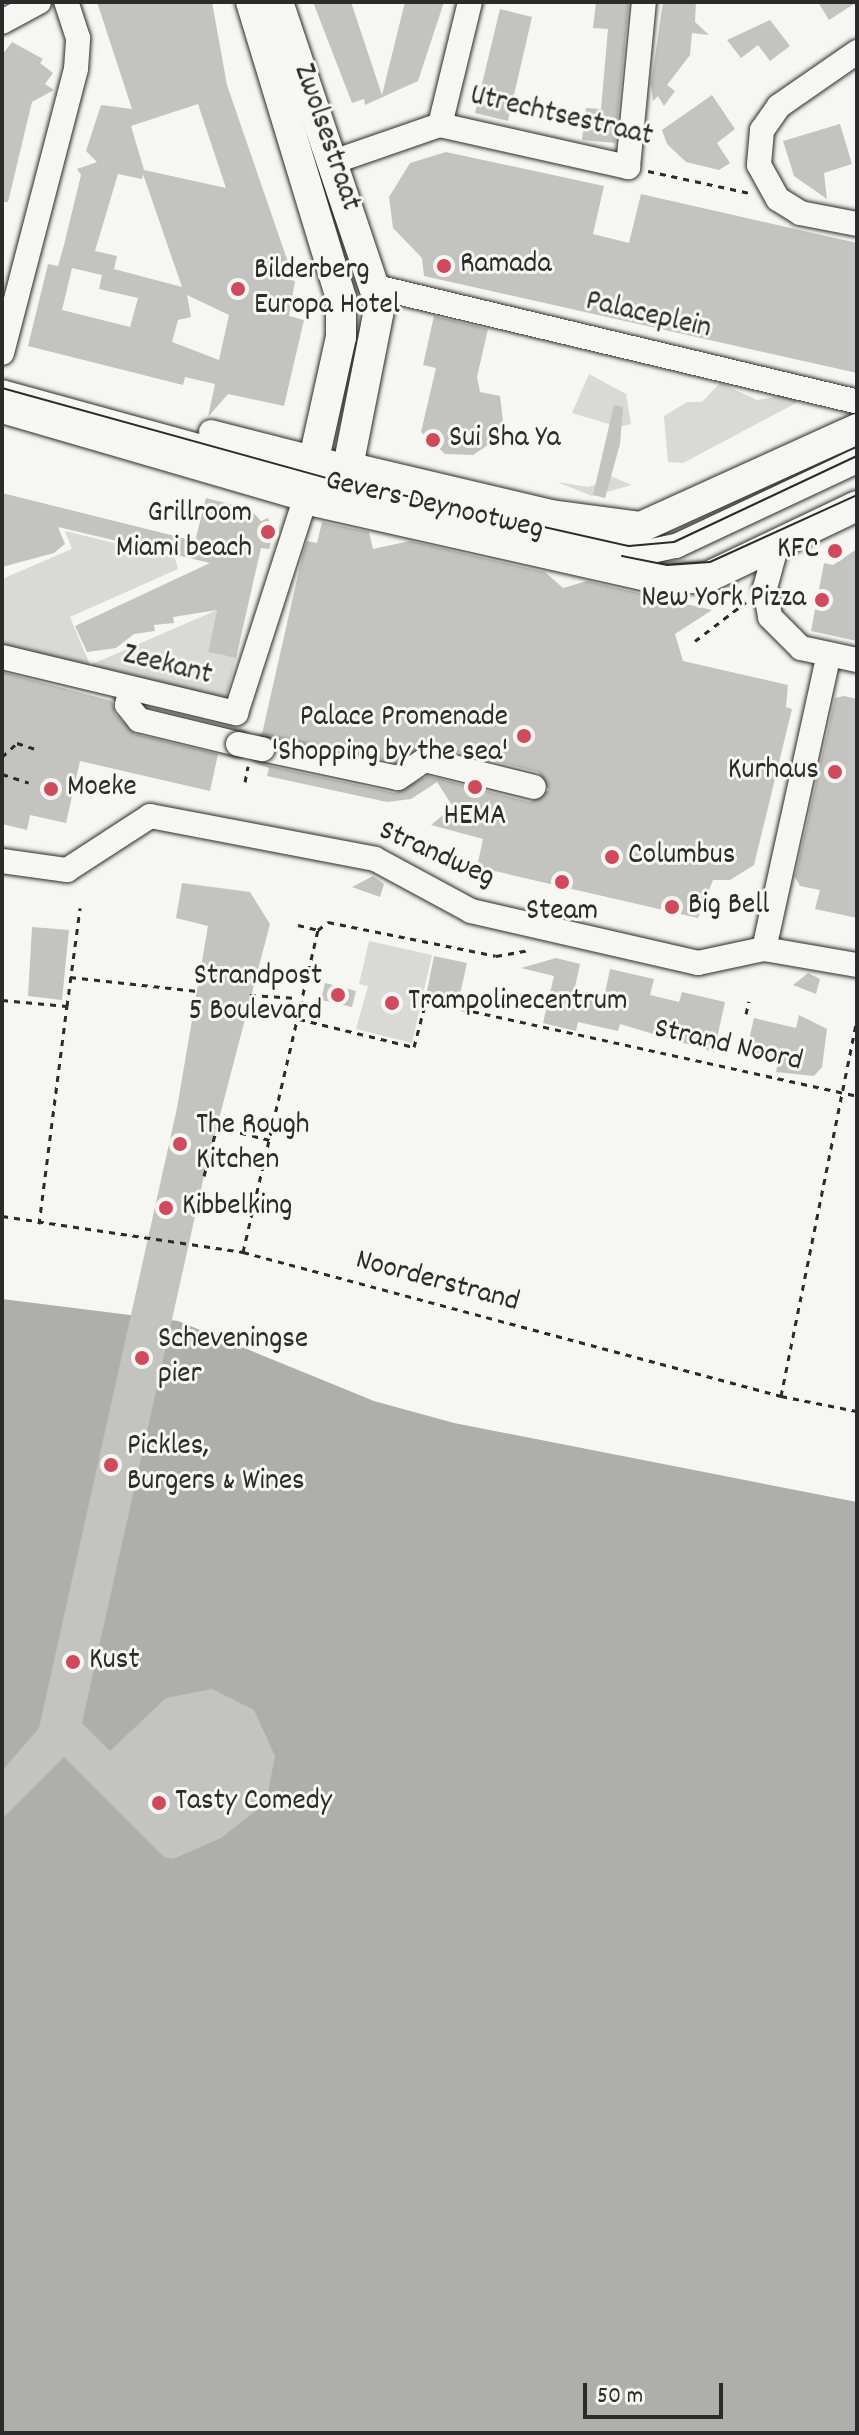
<!DOCTYPE html>
<style>
body{margin:0}
#map{position:relative;width:859px;height:2435px;overflow:hidden;background:#f6f6f2;font-family:Dekko,sans-serif}
div>[style]{position:absolute}
[style*='--x']{left:calc(var(--x)*1px);top:calc(var(--y)*1px);width:calc(var(--w)*1px);rotate:calc(var(--a)*1deg)}
.green>*{inset:0;background:#d9d9d5}
.water>*{inset:0;background:#aeaeab}
.building>*{inset:0;background:#c3c3c0}
.path>*{height:3px;margin-top:-1.5px;transform-origin:0;background:repeating-linear-gradient(90deg,#2b2b2b 0 6px,transparent 0 12px)}
.roads{filter:drop-shadow(0 0 2px #2b2b2b) drop-shadow(0 0 2px #2b2b2b)}
.minor>*{height:24px;margin:-12px;padding:0 12px;transform-origin:12px;border-radius:12px;background:#f6f6f2}
.major>*{height:30px;margin:-15px;padding:0 15px;transform-origin:15px;border-radius:15px;background:#f6f6f2}
.tram>*{height:2px;margin:-1px;padding:0 1px;transform-origin:1px;border-radius:1px;background:#2b2b2b}
.bridges{filter:drop-shadow(0 0 2px #2b2b2b) drop-shadow(0 0 2px #2b2b2b)}
.minor-bridge>*{height:24px;margin:-12px;padding:0 12px;transform-origin:12px;border-radius:12px;background:#f6f6f2}
.dots>*{width:22px;height:22px;translate:-50% -50%;box-sizing:border-box;border:4px solid #f6f6f2;border-radius:50%}
span{translate:-50% -50%;white-space:nowrap;text-align:center;line-height:1.15;-webkit-text-stroke:6px #f6f6f2;paint-order:stroke}
.street-label{font-size:30px;color:#2b2b2b}
.poi-label{font-size:30px;color:#2b2b2b}
.left{translate:0 -50%;text-align:left}
.right{translate:-100% -50%;text-align:right}
.frame{position:absolute;inset:0;border:4px solid #2b2b2b;pointer-events:none}
.scale{position:absolute;left:583px;top:2383px;width:140px;height:36px;box-sizing:border-box;border:4px solid #2b2b2b;border-top:0;padding-left:10px;font-size:24px;line-height:28px;white-space:nowrap;color:#2b2b2b;-webkit-text-stroke:6px #f6f6f2;paint-order:stroke}
</style>
<div id="map">
<div class="green">
<div style="clip-path:polygon(589px 374px,626px 394px,631px 424px,619px 427px,572px 413px)"></div>
<div style="clip-path:polygon(720px 383px,757px 400px,787px 395px,798px 402px,683px 463px,668px 462px,664px 416px,687px 402px,702px 402px)"></div>
<div style="clip-path:polygon(601px 472px,632px 485px,592px 496px,557px 482px,589px 487px,598px 483px)"></div>
<div style="clip-path:polygon(65px 531px,175px 558px,178px 569px,70px 617px,90px 665px,217px 610px,208px 652px,236px 658px,223px 709px,2px 654px,2px 579px,72px 549px)"></div>
<div style="clip-path:polygon(369px 941px,432px 955px,412px 1043px,356px 1029px,368px 986px,359px 984px)"></div>
</div>
<div class="water">
<div style="clip-path:polygon(2px 1299px,178px 1321px,374px 1401px,454px 1423px,857px 1502px,857px 2433px,2px 2433px)"></div>
</div>
<div class="building">
<div style="clip-path:polygon(evenodd,97px 2px,212px 2px,227px 85px,289px 265px,278px 277px,295px 281px,289px 316px,304px 320px,284px 406px,228px 394px,208px 417px,215px 384px,185px 377px,183px 385px,28px 346px,48px 264px,58px 266px,64px 245px,81px 175px,77px 169px,97px 162px,86px 151px,101px 105px,132px 109px,97px 2px,198px 104px,226px 188px,144px 170px,131px 126px,198px 104px,97px 2px,118px 174px,142px 179px,143px 174px,182px 287px,114px 269px,117px 256px,95px 251px,118px 174px,97px 2px,72px 268px,102px 275px,99px 289px,138px 298px,130px 327px,62px 310px,72px 268px,97px 2px,187px 295px,229px 315px,219px 360px,172px 342px,178px 320px,191px 317px,187px 295px)"></div>
<div style="clip-path:polygon(313px 2px,351px 2px,382px 95px,405px 2px,444px 2px,418px 81px,365px 105px,364px 99px,352px 103px)"></div>
<div style="clip-path:polygon(596px 2px,629px 2px,615px 143px,582px 140px,586px 108px,601px 109px,608px 29px,593px 28px)"></div>
<div style="clip-path:polygon(663px 2px,696px 2px,695px 22px,709px 35px,692px 33px,690px 55px,667px 85px,675px 91px,664px 106px,658px 96px,653px 101px,651px 84px)"></div>
<div style="clip-path:polygon(818px 2px,857px 2px,829px 20px)"></div>
<div style="clip-path:polygon(500px 9px,532px 17px,508px 121px,475px 113px)"></div>
<div style="clip-path:polygon(770px 20px,790px 46px,770px 61px,758px 45px,741px 58px,727px 40px)"></div>
<div style="clip-path:polygon(12px 42px,43px 59px,40px 63px,53px 73px,45px 84px,54px 90px,32px 102px,8px 202px,2px 202px,2px 55px)"></div>
<div style="clip-path:polygon(712px 95px,735px 129px,717px 143px,730px 163px,719px 170px,686px 162px,667px 144px,662px 130px)"></div>
<div style="clip-path:polygon(840px 124px,852px 164px,824px 173px,827px 199px,794px 176px,783px 141px)"></div>
<div style="clip-path:polygon(446px 152px,604px 186px,593px 234px,629px 243px,641px 194px,857px 243px,857px 373px,424px 276px,422px 258px,393px 228px,389px 197px,410px 163px)"></div>
<div style="clip-path:polygon(434px 316px,488px 329px,477px 377px,480px 392px,500px 396px,503px 421px,491px 443px,473px 455px,445px 454px,421px 432px,436px 368px,423px 365px)"></div>
<div style="clip-path:polygon(614px 405px,623px 407px,620px 444px,605px 498px,593px 495px)"></div>
<div style="clip-path:polygon(2px 493px,195px 541px,206px 498px,250px 509px,261px 521px,268px 518px,274px 531px,269px 549px,261px 548px,236px 658px,208px 652px,217px 610px,173px 617px,174px 623px,154px 625px,155px 631px,134px 634px,116px 648px,87px 652px,75px 626px,210px 563px,58px 527px,65px 544px,54px 553px,2px 567px)"></div>
<div style="clip-path:polygon(322px 522px,369px 532px,373px 549px,410px 541px,545px 572px,563px 588px,587px 581px,712px 610px,675px 634px,683px 661px,788px 685px,786px 707px,792px 709px,754px 865px,730px 880px,713px 880px,698px 918px,477px 867px,483px 839px,431px 825px,453px 807px,437px 782px,411px 799px,387px 802px,267px 776px,269px 768px,256px 763px,395px 793px,428px 776px,530px 802px,549px 790px,538px 772px,429px 745px,395px 762px,262px 734px,302px 557px,307px 541px,317px 543px)"></div>
<div style="clip-path:polygon(857px 549px,857px 641px,811px 631px,824px 563px,833px 565px)"></div>
<div style="clip-path:polygon(2px 672px,112px 701px,115px 714px,135px 734px,218px 754px,210px 791px,80px 761px,66px 823px,30px 815px,27px 830px,2px 824px)"></div>
<div style="clip-path:polygon(844px 696px,857px 699px,857px 918px,815px 909px,820px 890px,800px 886px,795px 877px,835px 698px)"></div>
<div style="clip-path:polygon(373px 876px,384px 884px,380px 897px,352px 887px)"></div>
<div style="clip-path:polygon(182px 883px,250px 892px,270px 924px,204px 1176px,82px 1723px,110px 1751px,166px 1698px,212px 1689px,254px 1710px,275px 1756px,268px 1793px,258px 1809px,221px 1838px,173px 1859px,164px 1857px,64px 1757px,2px 1819px,2px 1771px,39px 1728px,177px 1108px,208px 926px,176px 918px)"></div>
<div style="clip-path:polygon(32px 927px,69px 930px,62px 1000px,28px 996px)"></div>
<div style="clip-path:polygon(434px 956px,467px 963px,458px 1003px,426px 996px)"></div>
<div style="clip-path:polygon(556px 958px,580px 964px,573px 996px,603px 1003px,610px 969px,654px 979px,650px 995px,679px 1002px,682px 992px,725px 1002px,714px 1052px,620px 1024px,618px 1031px,578px 1022px,576px 1031px,543px 1023px,554px 976px,521px 968px)"></div>
<div style="clip-path:polygon(808px 973px,820px 979px,816px 994px,793px 985px)"></div>
<div style="clip-path:polygon(325px 983px,356px 991px,352px 1007px,321px 1000px)"></div>
<div style="clip-path:polygon(799px 1015px,827px 1029px,822px 1067px,814px 1076px,776px 1072px,778px 1061px,746px 1053px,754px 1018px,796px 1028px)"></div>
</div>
<div class="path">
<div style="--x:648;--y:171;--w:104;--a:12.2"></div>
<div style="--x:695;--y:641;--w:64;--a:-37.4"></div>
<div style="--x:2;--y:757;--w:21;--a:-43"></div>
<div style="--x:17;--y:743;--w:23;--a:18"></div>
<div style="--x:2;--y:774;--w:28;--a:18"></div>
<div style="--x:245;--y:782;--w:16;--a:-79"></div>
<div style="--x:298;--y:925;--w:21;--a:14"></div>
<div style="--x:70;--y:977;--w:128;--a:6.3"></div>
<div style="--x:250;--y:995;--w:48;--a:3.6"></div>
<div style="--x:2;--y:1000;--w:65;--a:5.3"></div>
<div style="--x:67;--y:1006;--w:99;--a:-82.4"></div>
<div style="--x:746;--y:1014;--w:13;--a:-77"></div>
<div style="--x:299;--y:1019;--w:118;--a:13.7"></div>
<div style="--x:414;--y:1047;--w:48;--a:-75.4"></div>
<div style="--x:426;--y:1001;--w:441;--a:12.4"></div>
<div style="--x:204;--y:1176;--w:51;--a:-75.1"></div>
<div style="--x:217;--y:1127;--w:55;--a:13.8"></div>
<div style="--x:2;--y:1216;--w:244;--a:8.5"></div>
<div style="--x:243;--y:1252;--w:557;--a:14.98"></div>
<div style="--x:781;--y:1396;--w:77;--a:11.2"></div>
<div style="--x:39;--y:1224;--w:220;--a:-82.7"></div>
<div style="--x:243;--y:1252;--w:331;--a:-76.9"></div>
<div style="--x:318;--y:930;--w:13;--a:-39"></div>
<div style="--x:328;--y:922;--w:171;--a:11.4"></div>
<div style="--x:496;--y:956;--w:34;--a:-10"></div>
<div style="--x:781;--y:1396;--w:385;--a:-78.6"></div>
</div>
<div class="roads">
<div class="minor">
<div style="--x:2;--y:22;--w:42;--a:-28.4"></div>
<div style="--x:857;--y:52;--w:95;--a:145.3"></div>
<div style="--x:779;--y:106;--w:29;--a:125"></div>
<div style="--x:762;--y:130;--w:35;--a:95"></div>
<div style="--x:759;--y:165;--w:39;--a:61"></div>
<div style="--x:778;--y:199;--w:26;--a:32"></div>
<div style="--x:800;--y:213;--w:58;--a:10.9"></div>
<div style="--x:440;--y:125;--w:127;--a:-76.3"></div>
<div style="--x:333;--y:162;--w:113;--a:-19.1"></div>
<div style="--x:440;--y:125;--w:193;--a:12.6"></div>
<div style="--x:628;--y:167;--w:166;--a:-84.5"></div>
<div style="--x:376;--y:287;--w:495;--a:13.4"></div>
<div style="--x:2;--y:353;--w:293;--a:-75.4"></div>
<div style="--x:76;--y:69;--w:31;--a:-86"></div>
<div style="--x:78;--y:38;--w:38;--a:-108"></div>
<div style="--x:2;--y:392;--w:377;--a:15.4"></div>
<div style="--x:366;--y:492;--w:283;--a:12.5"></div>
<div style="--x:642;--y:553;--w:35;--a:-12"></div>
<div style="--x:676;--y:546;--w:200;--a:-25.2"></div>
<div style="--x:2;--y:411;--w:316;--a:16.2"></div>
<div style="--x:211;--y:432;--w:141;--a:14.3"></div>
<div style="--x:777;--y:544;--w:46;--a:105.3"></div>
<div style="--x:765;--y:588;--w:29;--a:80"></div>
<div style="--x:770;--y:617;--w:44;--a:45"></div>
<div style="--x:801;--y:648;--w:57;--a:12.1"></div>
<div style="--x:2;--y:657;--w:241;--a:13.5"></div>
<div style="--x:236;--y:713;--w:225;--a:-72.1"></div>
<div style="--x:130;--y:690;--w:15;--a:101"></div>
<div style="--x:127;--y:705;--w:19;--a:51"></div>
<div style="--x:139;--y:720;--w:102;--a:13.6"></div>
<div style="--x:262;--y:749;--w:139;--a:12"></div>
<div style="--x:398;--y:778;--w:32;--a:-34"></div>
<div style="--x:425;--y:760;--w:112;--a:13.9"></div>
<div style="--x:2;--y:861;--w:66;--a:7.9"></div>
<div style="--x:67;--y:870;--w:99;--a:-33"></div>
<div style="--x:150;--y:816;--w:229;--a:10.8"></div>
<div style="--x:375;--y:859;--w:109;--a:28.4"></div>
<div style="--x:471;--y:911;--w:233;--a:12.9"></div>
<div style="--x:698;--y:963;--w:67;--a:-12"></div>
<div style="--x:764;--y:949;--w:94;--a:9.8"></div>
<div style="--x:764;--y:949;--w:302;--a:-77.6"></div>
</div>
<div class="major">
<div style="--x:251;--y:2;--w:310;--a:73.1"></div>
<div style="--x:341;--y:299;--w:38;--a:90"></div>
<div style="--x:341;--y:337;--w:166;--a:102.5"></div>
<div style="--x:305;--y:499;--w:368;--a:12.7"></div>
<div style="--x:664;--y:580;--w:44;--a:-3.9"></div>
<div style="--x:708;--y:577;--w:165;--a:-25.5"></div>
<div style="--x:278;--y:2;--w:320;--a:71.4"></div>
<div style="--x:380;--y:305;--w:165;--a:101.2"></div>
<div style="--x:348;--y:467;--w:209;--a:13.3"></div>
<div style="--x:551;--y:515;--w:91;--a:7.6"></div>
<div style="--x:641;--y:527;--w:237;--a:-24.4"></div>
</div>
</div>
<div class="tram">
<div style="--x:2;--y:388;--w:341;--a:15.5"></div>
<div style="--x:331;--y:479;--w:305;--a:12.7"></div>
<div style="--x:629;--y:546;--w:45;--a:-5.1"></div>
<div style="--x:674;--y:542;--w:202;--a:-25.2"></div>
<div style="--x:622;--y:556;--w:46;--a:11.3"></div>
<div style="--x:667;--y:565;--w:43;--a:-4"></div>
<div style="--x:710;--y:562;--w:162;--a:-24.5"></div>
</div>
<div class="bridges">
<div class="minor-bridge">
<div style="--x:238;--y:744;--w:25;--a:12"></div>
</div>
</div>
<div class="dots">
<div style="left:444px;top:266px;background:#d1495b"></div>
<div style="left:238px;top:289px;background:#d1495b"></div>
<div style="left:433px;top:440px;background:#d1495b"></div>
<div style="left:268px;top:532px;background:#d1495b"></div>
<div style="left:835px;top:551px;background:#d1495b"></div>
<div style="left:822px;top:600px;background:#d1495b"></div>
<div style="left:524px;top:736px;background:#d1495b"></div>
<div style="left:835px;top:772px;background:#d1495b"></div>
<div style="left:475px;top:787px;background:#d1495b"></div>
<div style="left:51px;top:789px;background:#d1495b"></div>
<div style="left:612px;top:857px;background:#d1495b"></div>
<div style="left:562px;top:882px;background:#d1495b"></div>
<div style="left:672px;top:907px;background:#d1495b"></div>
<div style="left:338px;top:995px;background:#d1495b"></div>
<div style="left:392px;top:1003px;background:#d1495b"></div>
<div style="left:180px;top:1144px;background:#d1495b"></div>
<div style="left:166px;top:1208px;background:#d1495b"></div>
<div style="left:142px;top:1358px;background:#d1495b"></div>
<div style="left:111px;top:1465px;background:#d1495b"></div>
<div style="left:73px;top:1662px;background:#d1495b"></div>
<div style="left:159px;top:1803px;background:#d1495b"></div>
</div>
<div class="street-label">
<span style="left:561px;top:118px;rotate:13deg">Utrechtsestraat</span>
<span style="left:325px;top:138px;rotate:71deg">Zwolsestraat</span>
<span style="left:648px;top:317px;rotate:13deg">Palaceplein</span>
<span style="left:434px;top:507px;rotate:13deg">Gevers Deynootweg</span>
<span style="left:167px;top:667px;rotate:14deg">Zeekant</span>
<span style="left:436px;top:856px;rotate:24deg">Strandweg</span>
<span style="left:728px;top:1047px;rotate:13deg">Strand Noord</span>
<span style="left:437px;top:1283px;rotate:15deg">Noorderstrand</span>
</div>
<div class="poi-label">
<span class="left" style="left:460px;top:266px">Ramada</span>
<span class="left" style="left:254px;top:289px">Bilderberg<br>Europa Hotel</span>
<span class="left" style="left:449px;top:440px">Sui Sha Ya</span>
<span class="right" style="left:252px;top:532px">Grillroom<br>Miami beach</span>
<span class="right" style="left:819px;top:551px">KFC</span>
<span class="right" style="left:806px;top:600px">New York Pizza</span>
<span class="right" style="left:508px;top:736px">Palace Promenade<br>'Shopping by the sea'</span>
<span class="right" style="left:819px;top:772px">Kurhaus</span>
<span class="left" style="left:67px;top:789px">Moeke</span>
<span style="left:475px;top:818px">HEMA</span>
<span class="left" style="left:628px;top:857px">Columbus</span>
<span class="left" style="left:688px;top:907px">Big Bell</span>
<span style="left:562px;top:913px">Steam</span>
<span class="right" style="left:322px;top:995px">Strandpost<br>5 Boulevard</span>
<span class="left" style="left:408px;top:1003px">Trampolinecentrum</span>
<span class="left" style="left:196px;top:1144px">The Rough<br>Kitchen</span>
<span class="left" style="left:182px;top:1208px">Kibbelking</span>
<span class="left" style="left:158px;top:1358px">Scheveningse<br>pier</span>
<span class="left" style="left:127px;top:1465px">Pickles,<br>Burgers &amp; Wines</span>
<span class="left" style="left:89px;top:1662px">Kust</span>
<span class="left" style="left:175px;top:1803px">Tasty Comedy</span>
</div>
<div class="frame"></div>
<div class="scale">50 m</div>
</div>
